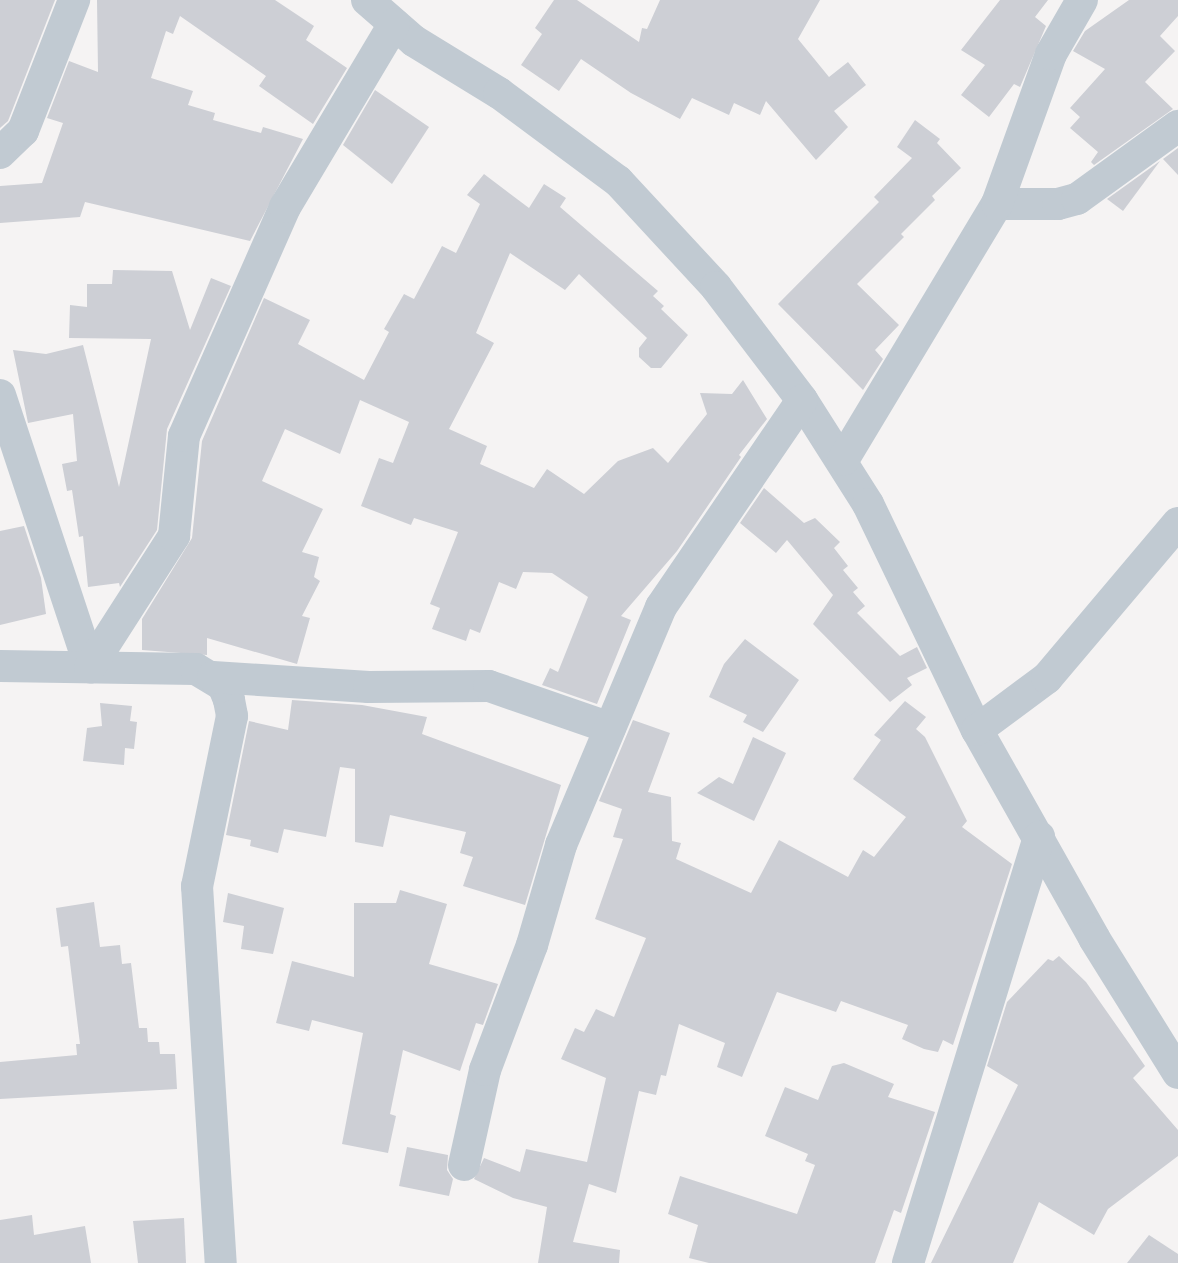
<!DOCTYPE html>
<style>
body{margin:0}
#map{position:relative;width:1178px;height:1263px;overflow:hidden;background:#f5f3f3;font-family:"Asap Condensed",sans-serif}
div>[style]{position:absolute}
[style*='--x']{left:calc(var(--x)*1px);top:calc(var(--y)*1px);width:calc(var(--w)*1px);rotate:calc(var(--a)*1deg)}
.building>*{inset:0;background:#cdcfd5}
.minor>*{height:32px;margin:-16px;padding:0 16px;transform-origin:16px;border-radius:16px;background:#c1cad2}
span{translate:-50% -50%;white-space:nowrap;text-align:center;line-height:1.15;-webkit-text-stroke:4.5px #fff;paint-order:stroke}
</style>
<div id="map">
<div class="building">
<div style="clip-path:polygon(0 0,55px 0,8px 121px,0 128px)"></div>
<div style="clip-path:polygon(97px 0,275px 0,314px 26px,306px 40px,347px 68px,313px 124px,259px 86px,266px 76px,180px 16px,173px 34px,166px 31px,151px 78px,193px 91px,188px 105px,215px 113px,213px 120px,261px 133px,263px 127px,303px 139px,250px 241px,85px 202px,80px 217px,0 223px,0 186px,42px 183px,63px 123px,47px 118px,69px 61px,98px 72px)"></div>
<div style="clip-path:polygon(554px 0,577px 0,639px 42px,642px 28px,647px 29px,660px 0,820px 0,798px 39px,829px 77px,848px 62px,866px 85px,834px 111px,848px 127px,816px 160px,766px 101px,760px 115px,734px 103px,729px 115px,692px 98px,680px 119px,631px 93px,581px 59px,559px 91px,521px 65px,542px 34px,535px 28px)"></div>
<div style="clip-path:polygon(1000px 0,1048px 0,1035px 17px,1046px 26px,1020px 87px,1014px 84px,989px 117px,961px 95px,985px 65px,961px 50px)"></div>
<div style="clip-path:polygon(1129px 0,1178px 0,1178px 16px,1160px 36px,1175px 51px,1145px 82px,1173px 109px,1094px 165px,1091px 162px,1098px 152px,1070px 128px,1080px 117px,1070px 108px,1105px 69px,1073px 51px,1085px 31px)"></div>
<div style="clip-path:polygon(375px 90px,429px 127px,392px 184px,343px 145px)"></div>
<div style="clip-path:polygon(915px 120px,940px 139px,937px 143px,961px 168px,932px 196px,935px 200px,901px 234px,904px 237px,857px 284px,899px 325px,875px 350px,883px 359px,863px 390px,778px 304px,879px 202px,874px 197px,912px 158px,897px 147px)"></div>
<div style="clip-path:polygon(1178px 148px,1178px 175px,1163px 159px)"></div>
<div style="clip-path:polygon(1160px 161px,1123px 211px,1107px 199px)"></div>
<div style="clip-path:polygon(484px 174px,529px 208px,544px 184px,566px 198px,560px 207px,658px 291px,653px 296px,664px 306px,661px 309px,688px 335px,661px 368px,651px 368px,639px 357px,639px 348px,647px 338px,579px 274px,565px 290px,510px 253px,476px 333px,494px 343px,449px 429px,487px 446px,480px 464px,534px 488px,547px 469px,584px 494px,618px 461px,653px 448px,668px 463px,707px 414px,700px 393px,732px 394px,743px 380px,767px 419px,739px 455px,741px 457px,677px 551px,621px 616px,631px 620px,597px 704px,542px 685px,550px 668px,558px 672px,588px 597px,552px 573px,523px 572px,516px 589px,499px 582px,480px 633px,470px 629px,466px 641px,432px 629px,440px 608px,430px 604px,458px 532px,414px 518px,411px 525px,361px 506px,379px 458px,393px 463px,409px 422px,360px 400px,340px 454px,285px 429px,262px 481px,323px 509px,302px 552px,319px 557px,314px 577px,320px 581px,302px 616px,310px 618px,297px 664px,207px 638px,207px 655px,142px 650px,142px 619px,192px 538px,202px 441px,264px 298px,310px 320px,298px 344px,364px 380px,389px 332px,384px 329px,404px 294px,414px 299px,442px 246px,456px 253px,480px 204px,467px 195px)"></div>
<div style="clip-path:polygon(113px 270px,172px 271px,190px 330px,211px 278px,231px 286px,167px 429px,157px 530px,120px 587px,119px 583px,88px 587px,83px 536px,79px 537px,72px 490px,67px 491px,62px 464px,77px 461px,73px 414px,28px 423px,13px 350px,46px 354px,83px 345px,119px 487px,151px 339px,69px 338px,70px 305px,87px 307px,87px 284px,112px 284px)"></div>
<div style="clip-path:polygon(764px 488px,804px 523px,815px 518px,840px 542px,834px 548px,848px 566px,843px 570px,858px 588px,853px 592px,865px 606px,857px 613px,900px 656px,917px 647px,927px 668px,907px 678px,912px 685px,890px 702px,813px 624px,833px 595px,787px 540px,776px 553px,740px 523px)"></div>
<div style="clip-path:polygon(24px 526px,41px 578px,46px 614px,0 625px,0 531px)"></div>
<div style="clip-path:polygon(745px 639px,799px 680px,763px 732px,743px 722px,747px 715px,709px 697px,724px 664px)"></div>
<div style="clip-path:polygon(292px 700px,362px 705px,427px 717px,422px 734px,561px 785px,525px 905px,463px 886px,473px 857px,460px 853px,466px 832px,390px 815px,383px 847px,355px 842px,355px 769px,340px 767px,326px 837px,284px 829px,278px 853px,250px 846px,251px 840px,226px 835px,249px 721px,288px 730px)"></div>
<div style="clip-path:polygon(905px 701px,926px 717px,916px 729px,925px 737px,967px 821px,962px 827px,1012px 864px,953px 1045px,943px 1040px,938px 1052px,924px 1049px,902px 1039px,908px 1025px,841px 1001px,836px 1012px,777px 992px,742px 1077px,717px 1067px,725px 1043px,679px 1024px,666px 1076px,661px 1075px,656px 1095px,639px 1091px,616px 1193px,589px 1184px,573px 1242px,620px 1250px,619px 1263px,538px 1263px,547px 1207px,513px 1198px,474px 1179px,484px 1158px,520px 1172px,526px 1149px,587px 1162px,606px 1078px,561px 1059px,575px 1028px,584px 1032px,596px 1009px,614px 1017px,646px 938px,595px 919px,623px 839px,613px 837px,622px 809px,599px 801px,633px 720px,670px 733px,648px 792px,671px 797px,672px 841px,681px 843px,676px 859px,751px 893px,779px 840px,848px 877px,863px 850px,874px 857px,906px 817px,853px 779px,881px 740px,874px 735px)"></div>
<div style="clip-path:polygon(100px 703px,132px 706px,130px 721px,137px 722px,134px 749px,125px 748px,124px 765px,83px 761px,87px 728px,102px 726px)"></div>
<div style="clip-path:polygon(753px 737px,786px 753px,754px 821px,697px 793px,719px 777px,733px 784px)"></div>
<div style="clip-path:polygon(400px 890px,447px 904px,429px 964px,498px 984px,483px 1025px,476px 1023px,460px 1071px,403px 1050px,390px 1114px,396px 1116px,388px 1153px,342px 1144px,363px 1033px,312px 1020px,309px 1031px,276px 1023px,292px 961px,354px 977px,354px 903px,396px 903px)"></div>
<div style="clip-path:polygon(228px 893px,284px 908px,273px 954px,241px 949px,244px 926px,223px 922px)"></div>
<div style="clip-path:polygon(94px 902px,100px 947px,120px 945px,122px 964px,131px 963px,139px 1028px,147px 1028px,148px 1042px,159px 1042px,160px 1054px,175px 1054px,177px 1089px,0 1099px,0 1062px,77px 1055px,76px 1044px,80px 1044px,68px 946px,61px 947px,56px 908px)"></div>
<div style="clip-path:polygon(1059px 956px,1086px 982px,1145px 1066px,1133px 1078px,1178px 1130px,1178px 1156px,1108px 1209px,1094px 1235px,1039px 1202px,1013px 1263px,931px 1263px,1018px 1085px,987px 1066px,1007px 1002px,1048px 959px,1053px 961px)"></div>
<div style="clip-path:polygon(844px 1063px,894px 1084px,888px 1097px,935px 1112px,901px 1213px,894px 1210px,875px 1263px,709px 1263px,689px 1258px,698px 1225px,668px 1214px,680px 1176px,797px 1214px,815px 1165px,805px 1161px,808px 1154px,765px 1136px,785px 1087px,818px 1100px,832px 1066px)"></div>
<div style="clip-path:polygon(407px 1147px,448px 1155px,447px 1170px,453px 1179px,449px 1196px,399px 1186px)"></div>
<div style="clip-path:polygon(32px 1215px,34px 1235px,85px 1226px,91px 1263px,0 1263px,0 1220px)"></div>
<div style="clip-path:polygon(184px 1218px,186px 1263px,138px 1263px,133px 1221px)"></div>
<div style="clip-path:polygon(1149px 1235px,1178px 1254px,1178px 1263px,1127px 1263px)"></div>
</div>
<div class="minor">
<div style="--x:367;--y:0;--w:62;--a:41.1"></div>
<div style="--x:414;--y:41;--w:100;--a:31.5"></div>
<div style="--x:499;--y:93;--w:148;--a:36.5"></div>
<div style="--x:618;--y:181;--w:144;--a:47.2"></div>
<div style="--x:716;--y:287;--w:142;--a:52.7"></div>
<div style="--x:802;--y:400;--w:123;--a:57.6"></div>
<div style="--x:868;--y:504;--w:251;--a:64.3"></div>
<div style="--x:977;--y:730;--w:239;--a:60.6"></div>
<div style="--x:1094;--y:938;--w:159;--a:58.1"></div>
<div style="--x:0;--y:153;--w:32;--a:-44"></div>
<div style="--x:23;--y:131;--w:141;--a:-68.7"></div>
<div style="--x:997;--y:204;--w:61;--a:0"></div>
<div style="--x:1058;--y:204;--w:20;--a:-15"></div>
<div style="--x:1077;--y:199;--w:125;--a:-35.9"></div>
<div style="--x:0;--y:395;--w:287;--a:71.7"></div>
<div style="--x:843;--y:460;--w:299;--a:-59"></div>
<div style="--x:997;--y:204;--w:159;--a:-70.2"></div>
<div style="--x:1051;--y:54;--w:62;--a:-60.1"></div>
<div style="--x:0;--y:666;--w:196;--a:0.9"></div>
<div style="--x:196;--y:669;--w:31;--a:31"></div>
<div style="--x:223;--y:685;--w:16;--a:68"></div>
<div style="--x:229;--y:700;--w:16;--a:79"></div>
<div style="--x:232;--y:716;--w:174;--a:101.6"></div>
<div style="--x:197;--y:886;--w:378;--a:86.4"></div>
<div style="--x:90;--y:667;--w:156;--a:-57.3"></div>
<div style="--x:174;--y:536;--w:100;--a:-84.3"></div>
<div style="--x:184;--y:436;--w:250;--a:-66.2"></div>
<div style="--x:285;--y:207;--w:213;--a:-59.2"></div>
<div style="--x:213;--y:677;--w:156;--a:3.7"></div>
<div style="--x:369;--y:687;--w:120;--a:-0.5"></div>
<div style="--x:489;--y:686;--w:128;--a:19.1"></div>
<div style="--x:977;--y:730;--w:87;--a:-36.6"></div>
<div style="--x:1047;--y:678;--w:203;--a:-49.8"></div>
<div style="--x:464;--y:1165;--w:97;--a:-77.5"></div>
<div style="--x:485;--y:1070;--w:134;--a:-69.4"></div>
<div style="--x:532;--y:945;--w:104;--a:-73.8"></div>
<div style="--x:561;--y:845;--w:258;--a:-67.2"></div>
<div style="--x:661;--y:607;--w:250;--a:-55.7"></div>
<div style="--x:908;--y:1263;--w:446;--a:-72.9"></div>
</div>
</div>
